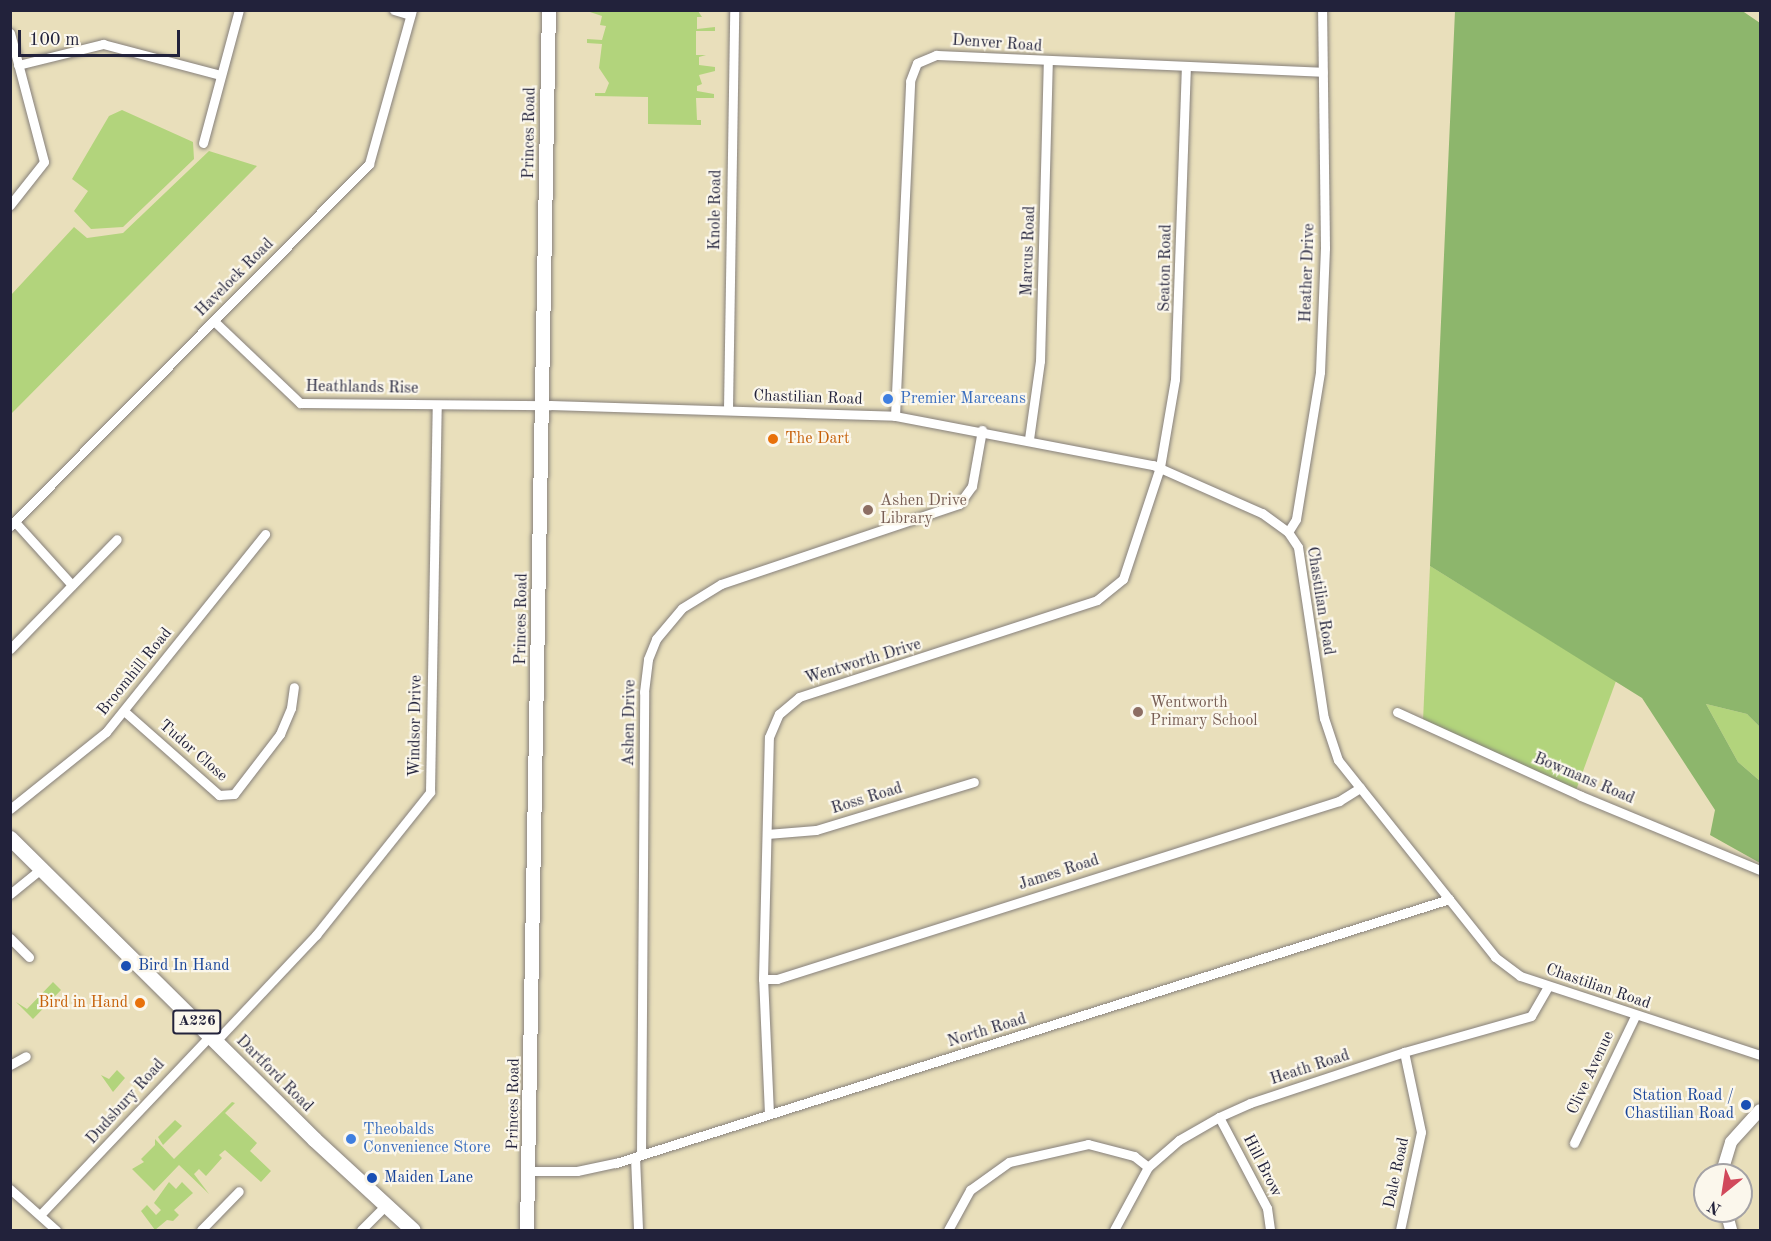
<!DOCTYPE html>
<style>
body{margin:0}
#map{position:relative;width:1771px;height:1241px;overflow:hidden;background:#e9dfbb;font-family:"Old Standard TT",serif}
div>[style]{position:absolute}
[style*='--x']{left:calc(var(--x)*1px);top:calc(var(--y)*1px);width:calc(var(--w)*1px);rotate:calc(var(--a)*1deg)}
.green>*{inset:0;background:#b2d47c}
.forest>*{inset:0;background:#8db66c}
.roads{filter:drop-shadow(0 0 2px #86807b) drop-shadow(0 0 2px #86807b)}
.minor>*{height:9px;margin:-4.5px;padding:0 4.5px;transform-origin:4.5px;border-radius:4.5px;background:#fff}
.tertiary>*{height:12px;margin:-6px;padding:0 6px;transform-origin:6px;border-radius:6px;background:#fff}
.secondary>*{height:14px;margin:-7px;padding:0 7px;transform-origin:7px;border-radius:7px;background:#fff}
.primary>*{height:15px;margin:-7.5px;padding:0 7.5px;transform-origin:7.5px;border-radius:7.5px;background:#fff}
.dots>*{width:16px;height:16px;translate:-50% -50%;box-sizing:border-box;border:3px solid #fbf7ec;border-radius:50%}
span{translate:-50% -50%;white-space:nowrap;text-align:center;line-height:1.15;-webkit-text-stroke:4.5px #fbf7ec;paint-order:stroke}
.shield-label span{padding:2px 4px;background:#fbf7ec;border:2px solid;border-radius:4px;-webkit-text-stroke-width:0}
.shield-label{font-size:15px;color:#22223b;font-weight:700}
.street-label{font-size:16px;color:#22223b}
.shop-label{font-size:16px;color:#366cbe}
.left{translate:0 -50%;text-align:left}
.food-label{font-size:16px;color:#c56008}
.right{translate:-100% -50%;text-align:right}
.education-label{font-size:16px;color:#785e54}
.transit-label{font-size:16px;color:#164399}
.frame{position:absolute;inset:0;border:12px solid #22223b;pointer-events:none}
.north{position:absolute;left:1693px;top:1163px;width:60px;height:60px;box-sizing:border-box;background:#fbf7ec;border:2px solid #a4a2a5;border-radius:50%;rotate:210deg;font-size:16px;font-weight:700;line-height:24px;text-align:center;color:#22223b}
.north::after{content:'';display:block;margin:auto;width:21px;height:27px;background:#d1495b;clip-path:polygon(50% 0,100% 100%,50% 72%,0 100%)}
.scale{position:absolute;left:18px;top:30px;width:162px;height:27px;box-sizing:border-box;border:3px solid #22223b;border-top:0;padding-left:8px;font-size:18px;line-height:21px;white-space:nowrap;color:#22223b;-webkit-text-stroke:4px #fbf7ec;paint-order:stroke}
</style>
<div id="map">
<div class="green">
<div style="clip-path:polygon(605px 10px,698px 11px,702px 17px,697px 17px,697px 29px,715px 27px,715px 31px,696px 31px,696px 55px,706px 55px,699px 57px,699px 65px,715px 67px,715px 71px,699px 75px,702px 84px,697px 86px,697px 91px,714px 94px,714px 98px,696px 98px,697px 120px,701px 120px,701px 125px,648px 124px,648px 97px,595px 96px,595px 93px,605px 93px,609px 83px,599px 68px,602px 44px,587px 43px,587px 39px,602px 40px,606px 26px,600px 25px,602px 16px,587px 11px)"></div>
<div style="clip-path:polygon(122px 110px,193px 142px,194px 159px,123px 227px,91px 229px,74px 211px,88px 191px,72px 179px,109px 116px)"></div>
<div style="clip-path:polygon(209px 151px,257px 166px,11px 414px,11px 295px,74px 227px,87px 238px,123px 233px)"></div>
<div style="clip-path:polygon(1430px 566px,1616px 681px,1575px 793px,1423px 721px)"></div>
<div style="clip-path:polygon(1706px 704px,1747px 714px,1760px 727px,1760px 781px,1738px 762px)"></div>
<div style="clip-path:polygon(53px 982px,61px 990px,33px 1019px,16px 1002px,27px 1009px)"></div>
<div style="clip-path:polygon(117px 1070px,125px 1078px,113px 1092px,101px 1075px,109px 1079px)"></div>
<div style="clip-path:polygon(232px 1102px,235px 1103px,225px 1113px,257px 1143px,250px 1151px,271px 1171px,261px 1182px,225px 1150px,219px 1155px,222px 1158px,206px 1176px,199px 1169px,194px 1174px,209px 1194px,179px 1165px,154px 1191px,132px 1169px,144px 1162px,141px 1159px,155px 1145px,155px 1139px,174px 1159px)"></div>
<div style="clip-path:polygon(175px 1120px,182px 1126px,163px 1145px,158px 1137px)"></div>
<div style="clip-path:polygon(169px 1182px,176px 1189px,182px 1182px,193px 1193px,174px 1210px,179px 1215px,173px 1221px,167px 1220px,155px 1230px,141px 1211px,147px 1205px,156px 1215px,161px 1210px,154px 1203px)"></div>
</div>
<div class="forest">
<div style="clip-path:polygon(1455px 11px,1741px 10px,1760px 23px,1760px 727px,1747px 714px,1706px 704px,1738px 762px,1760px 781px,1760px 863px,1710px 835px,1715px 810px,1642px 698px,1430px 566px)"></div>
</div>
<div class="roads">
<div class="minor">
<div style="--x:394;--y:10;--w:17;--a:17"></div>
<div style="--x:10;--y:33;--w:133;--a:75.2"></div>
<div style="--x:44;--y:162;--w:55;--a:128.3"></div>
<div style="--x:18;--y:65;--w:88;--a:-13.9"></div>
<div style="--x:103;--y:44;--w:121;--a:14.8"></div>
<div style="--x:203;--y:143;--w:138;--a:-74.9"></div>
<div style="--x:214;--y:321;--w:119;--a:43.6"></div>
<div style="--x:300;--y:403;--w:250;--a:0.5"></div>
<div style="--x:550;--y:405;--w:345;--a:1.8"></div>
<div style="--x:895;--y:416;--w:263;--a:10.8"></div>
<div style="--x:1153;--y:465;--w:119;--a:23.8"></div>
<div style="--x:1262;--y:513;--w:32;--a:36"></div>
<div style="--x:1288;--y:532;--w:18;--a:56"></div>
<div style="--x:1298;--y:547;--w:173;--a:81.4"></div>
<div style="--x:1324;--y:718;--w:44;--a:71.6"></div>
<div style="--x:1338;--y:760;--w:252;--a:51.4"></div>
<div style="--x:1495;--y:957;--w:31;--a:37"></div>
<div style="--x:1520;--y:976;--w:253;--a:18.2"></div>
<div style="--x:728;--y:409;--w:399;--a:-89.1"></div>
<div style="--x:895;--y:416;--w:335;--a:-87.4"></div>
<div style="--x:910;--y:81;--w:19;--a:-69"></div>
<div style="--x:917;--y:63;--w:21;--a:-23"></div>
<div style="--x:936;--y:55;--w:387;--a:2.5"></div>
<div style="--x:1029;--y:439;--w:79;--a:-82"></div>
<div style="--x:1040;--y:361;--w:299;--a:-88.5"></div>
<div style="--x:15;--y:522;--w:85;--a:47.9"></div>
<div style="--x:10;--y:526;--w:510;--a:-45.24"></div>
<div style="--x:369;--y:164;--w:160;--a:-74.4"></div>
<div style="--x:1288;--y:532;--w:15;--a:-58"></div>
<div style="--x:1296;--y:519;--w:149;--a:-80.7"></div>
<div style="--x:1320;--y:372;--w:124;--a:-87.7"></div>
<div style="--x:1325;--y:248;--w:238;--a:-90.7"></div>
<div style="--x:10;--y:649;--w:153;--a:-45.8"></div>
<div style="--x:124;--y:711;--w:127;--a:41.5"></div>
<div style="--x:219;--y:795;--w:15;--a:-4"></div>
<div style="--x:234;--y:794;--w:76;--a:-52.5"></div>
<div style="--x:280;--y:734;--w:28;--a:-67"></div>
<div style="--x:291;--y:708;--w:21;--a:-82"></div>
<div style="--x:1397;--y:712;--w:202;--a:24.5"></div>
<div style="--x:1581;--y:796;--w:194;--a:22.5"></div>
<div style="--x:10;--y:809;--w:123;--a:-38.7"></div>
<div style="--x:106;--y:732;--w:254;--a:-51.2"></div>
<div style="--x:767;--y:834;--w:49;--a:-4.7"></div>
<div style="--x:816;--y:830;--w:165;--a:-16.9"></div>
<div style="--x:10;--y:894;--w:40;--a:-39"></div>
<div style="--x:10;--y:938;--w:27;--a:45"></div>
<div style="--x:763;--y:979;--w:14;--a:0"></div>
<div style="--x:777;--y:979;--w:590;--a:-17.57"></div>
<div style="--x:1339;--y:801;--w:25;--a:-32"></div>
<div style="--x:216;--y:1041;--w:146;--a:-46.7"></div>
<div style="--x:316;--y:935;--w:183;--a:-51.4"></div>
<div style="--x:430;--y:792;--w:387;--a:-89"></div>
<div style="--x:10;--y:1065;--w:18;--a:-29"></div>
<div style="--x:769;--y:1114;--w:135;--a:-92.5"></div>
<div style="--x:763;--y:979;--w:242;--a:-88.6"></div>
<div style="--x:769;--y:737;--w:25;--a:-67"></div>
<div style="--x:779;--y:714;--w:26;--a:-40"></div>
<div style="--x:799;--y:697;--w:313;--a:-18"></div>
<div style="--x:1097;--y:600;--w:33;--a:-39"></div>
<div style="--x:1123;--y:579;--w:118;--a:-71.7"></div>
<div style="--x:1160;--y:467;--w:89;--a:-80.3"></div>
<div style="--x:1175;--y:379;--w:311;--a:-88"></div>
<div style="--x:1219;--y:1117;--w:103;--a:62.2"></div>
<div style="--x:1267;--y:1208;--w:22;--a:82"></div>
<div style="--x:1574;--y:1143;--w:141;--a:-64.3"></div>
<div style="--x:641;--y:1155;--w:463;--a:-89.6"></div>
<div style="--x:644;--y:692;--w:33;--a:-83"></div>
<div style="--x:648;--y:659;--w:22;--a:-68"></div>
<div style="--x:656;--y:639;--w:40;--a:-50"></div>
<div style="--x:682;--y:608;--w:46;--a:-31.6"></div>
<div style="--x:721;--y:584;--w:251;--a:-18.6"></div>
<div style="--x:959;--y:504;--w:22;--a:-54"></div>
<div style="--x:972;--y:486;--w:57;--a:-79.9"></div>
<div style="--x:635;--y:1157;--w:73;--a:87.6"></div>
<div style="--x:530;--y:1171;--w:47;--a:0"></div>
<div style="--x:577;--y:1171;--w:40;--a:-12"></div>
<div style="--x:616;--y:1163;--w:874;--a:-17.58"></div>
<div style="--x:10;--y:1189;--w:62;--a:41.7"></div>
<div style="--x:40;--y:1215;--w:247;--a:-46.5"></div>
<div style="--x:201;--y:1230;--w:54;--a:-45.7"></div>
<div style="--x:361;--y:1230;--w:35;--a:-45"></div>
<div style="--x:948;--y:1230;--w:46;--a:-61.2"></div>
<div style="--x:970;--y:1190;--w:48;--a:-35.7"></div>
<div style="--x:1009;--y:1162;--w:81;--a:-12.8"></div>
<div style="--x:1088;--y:1144;--w:48;--a:14.6"></div>
<div style="--x:1134;--y:1156;--w:18;--a:38"></div>
<div style="--x:1114;--y:1230;--w:72;--a:-61.6"></div>
<div style="--x:1148;--y:1167;--w:41;--a:-41.1"></div>
<div style="--x:1179;--y:1140;--w:46;--a:-29.9"></div>
<div style="--x:1219;--y:1117;--w:34;--a:-24"></div>
<div style="--x:1250;--y:1103;--w:162;--a:-18.3"></div>
<div style="--x:1404;--y:1052;--w:132;--a:-15.8"></div>
<div style="--x:1531;--y:1016;--w:34;--a:-60"></div>
<div style="--x:1400;--y:1230;--w:100;--a:-77.9"></div>
<div style="--x:1421;--y:1132;--w:82;--a:-102"></div>
</div>
<div class="tertiary">
<div style="--x:1721;--y:1175;--w:34;--a:-73"></div>
<div style="--x:1731;--y:1142;--w:43;--a:-47.8"></div>
<div style="--x:1726;--y:1211;--w:20;--a:75"></div>
</div>
<div class="secondary">
<div style="--x:527;--y:1230;--w:1220;--a:-88.97"></div>
</div>
<div class="primary">
<div style="--x:10;--y:838;--w:428;--a:44.7"></div>
<div style="--x:314;--y:1139;--w:134;--a:42.6"></div>
</div>
</div>
<div class="dots">
<div style="left:888px;top:399px;background:#3f7fe0"></div>
<div style="left:773px;top:439px;background:#e8710a"></div>
<div style="left:868px;top:510px;background:#8d6e63"></div>
<div style="left:1138px;top:712px;background:#8d6e63"></div>
<div style="left:126px;top:966px;background:#1a4fb4"></div>
<div style="left:140px;top:1003px;background:#e8710a"></div>
<div style="left:1746px;top:1105px;background:#1a4fb4"></div>
<div style="left:351px;top:1139px;background:#3f7fe0"></div>
<div style="left:372px;top:1178px;background:#1a4fb4"></div>
</div>
<div class="shield-label">
<span style="left:197px;top:1022px">A226</span>
</div>
<div class="street-label">
<span style="left:997px;top:44px;rotate:4deg">Denver Road</span>
<span style="left:530px;top:133px;rotate:-89deg">Princes Road</span>
<span style="left:716px;top:210px;rotate:-89deg">Knole Road</span>
<span style="left:1029px;top:251px;rotate:-88deg">Marcus Road</span>
<span style="left:1166px;top:268px;rotate:-89deg">Seaton Road</span>
<span style="left:1308px;top:273px;rotate:-88deg">Heather Drive</span>
<span style="left:235px;top:278px;rotate:-45deg">Havelock Road</span>
<span style="left:362px;top:388px;rotate:1deg">Heathlands Rise</span>
<span style="left:808px;top:398px;rotate:2deg">Chastilian Road</span>
<span style="left:1320px;top:601px;rotate:81deg">Chastilian Road</span>
<span style="left:522px;top:619px;rotate:-89deg">Princes Road</span>
<span style="left:863px;top:662px;rotate:-17deg">Wentworth Drive</span>
<span style="left:135px;top:672px;rotate:-51deg">Broomhill Road</span>
<span style="left:630px;top:723px;rotate:-89deg">Ashen Drive</span>
<span style="left:416px;top:726px;rotate:-89deg">Windsor Drive</span>
<span style="left:193px;top:751px;rotate:41deg">Tudor Close</span>
<span style="left:1584px;top:779px;rotate:23deg">Bowmans Road</span>
<span style="left:867px;top:799px;rotate:-17deg">Ross Road</span>
<span style="left:1059px;top:873px;rotate:-18deg">James Road</span>
<span style="left:1598px;top:987px;rotate:19deg">Chastilian Road</span>
<span style="left:987px;top:1031px;rotate:-17deg">North Road</span>
<span style="left:1310px;top:1068px;rotate:-18deg">Heath Road</span>
<span style="left:1591px;top:1073px;rotate:-65deg">Clive Avenue</span>
<span style="left:274px;top:1074px;rotate:45deg">Dartford Road</span>
<span style="left:126px;top:1102px;rotate:-48deg">Dudsbury Road</span>
<span style="left:514px;top:1104px;rotate:-89deg">Princes Road</span>
<span style="left:1262px;top:1166px;rotate:63deg">Hill Brow</span>
<span style="left:1397px;top:1173px;rotate:-78deg">Dale Road</span>
</div>
<div class="shop-label">
<span class="left" style="left:900px;top:399px">Premier Marceans</span>
<span class="left" style="left:363px;top:1139px">Theobalds<br>Convenience Store</span>
</div>
<div class="food-label">
<span class="left" style="left:785px;top:439px">The Dart</span>
<span class="right" style="left:128px;top:1003px">Bird in Hand</span>
</div>
<div class="education-label">
<span class="left" style="left:880px;top:510px">Ashen Drive<br>Library</span>
<span class="left" style="left:1150px;top:712px">Wentworth<br>Primary School</span>
</div>
<div class="transit-label">
<span class="left" style="left:138px;top:966px">Bird In Hand</span>
<span class="right" style="left:1734px;top:1105px">Station Road /<br>Chastilian Road</span>
<span class="left" style="left:384px;top:1178px">Maiden Lane</span>
</div>
<div class="frame"></div>
<div class="north">N</div>
<div class="scale">100 m</div>
</div>
